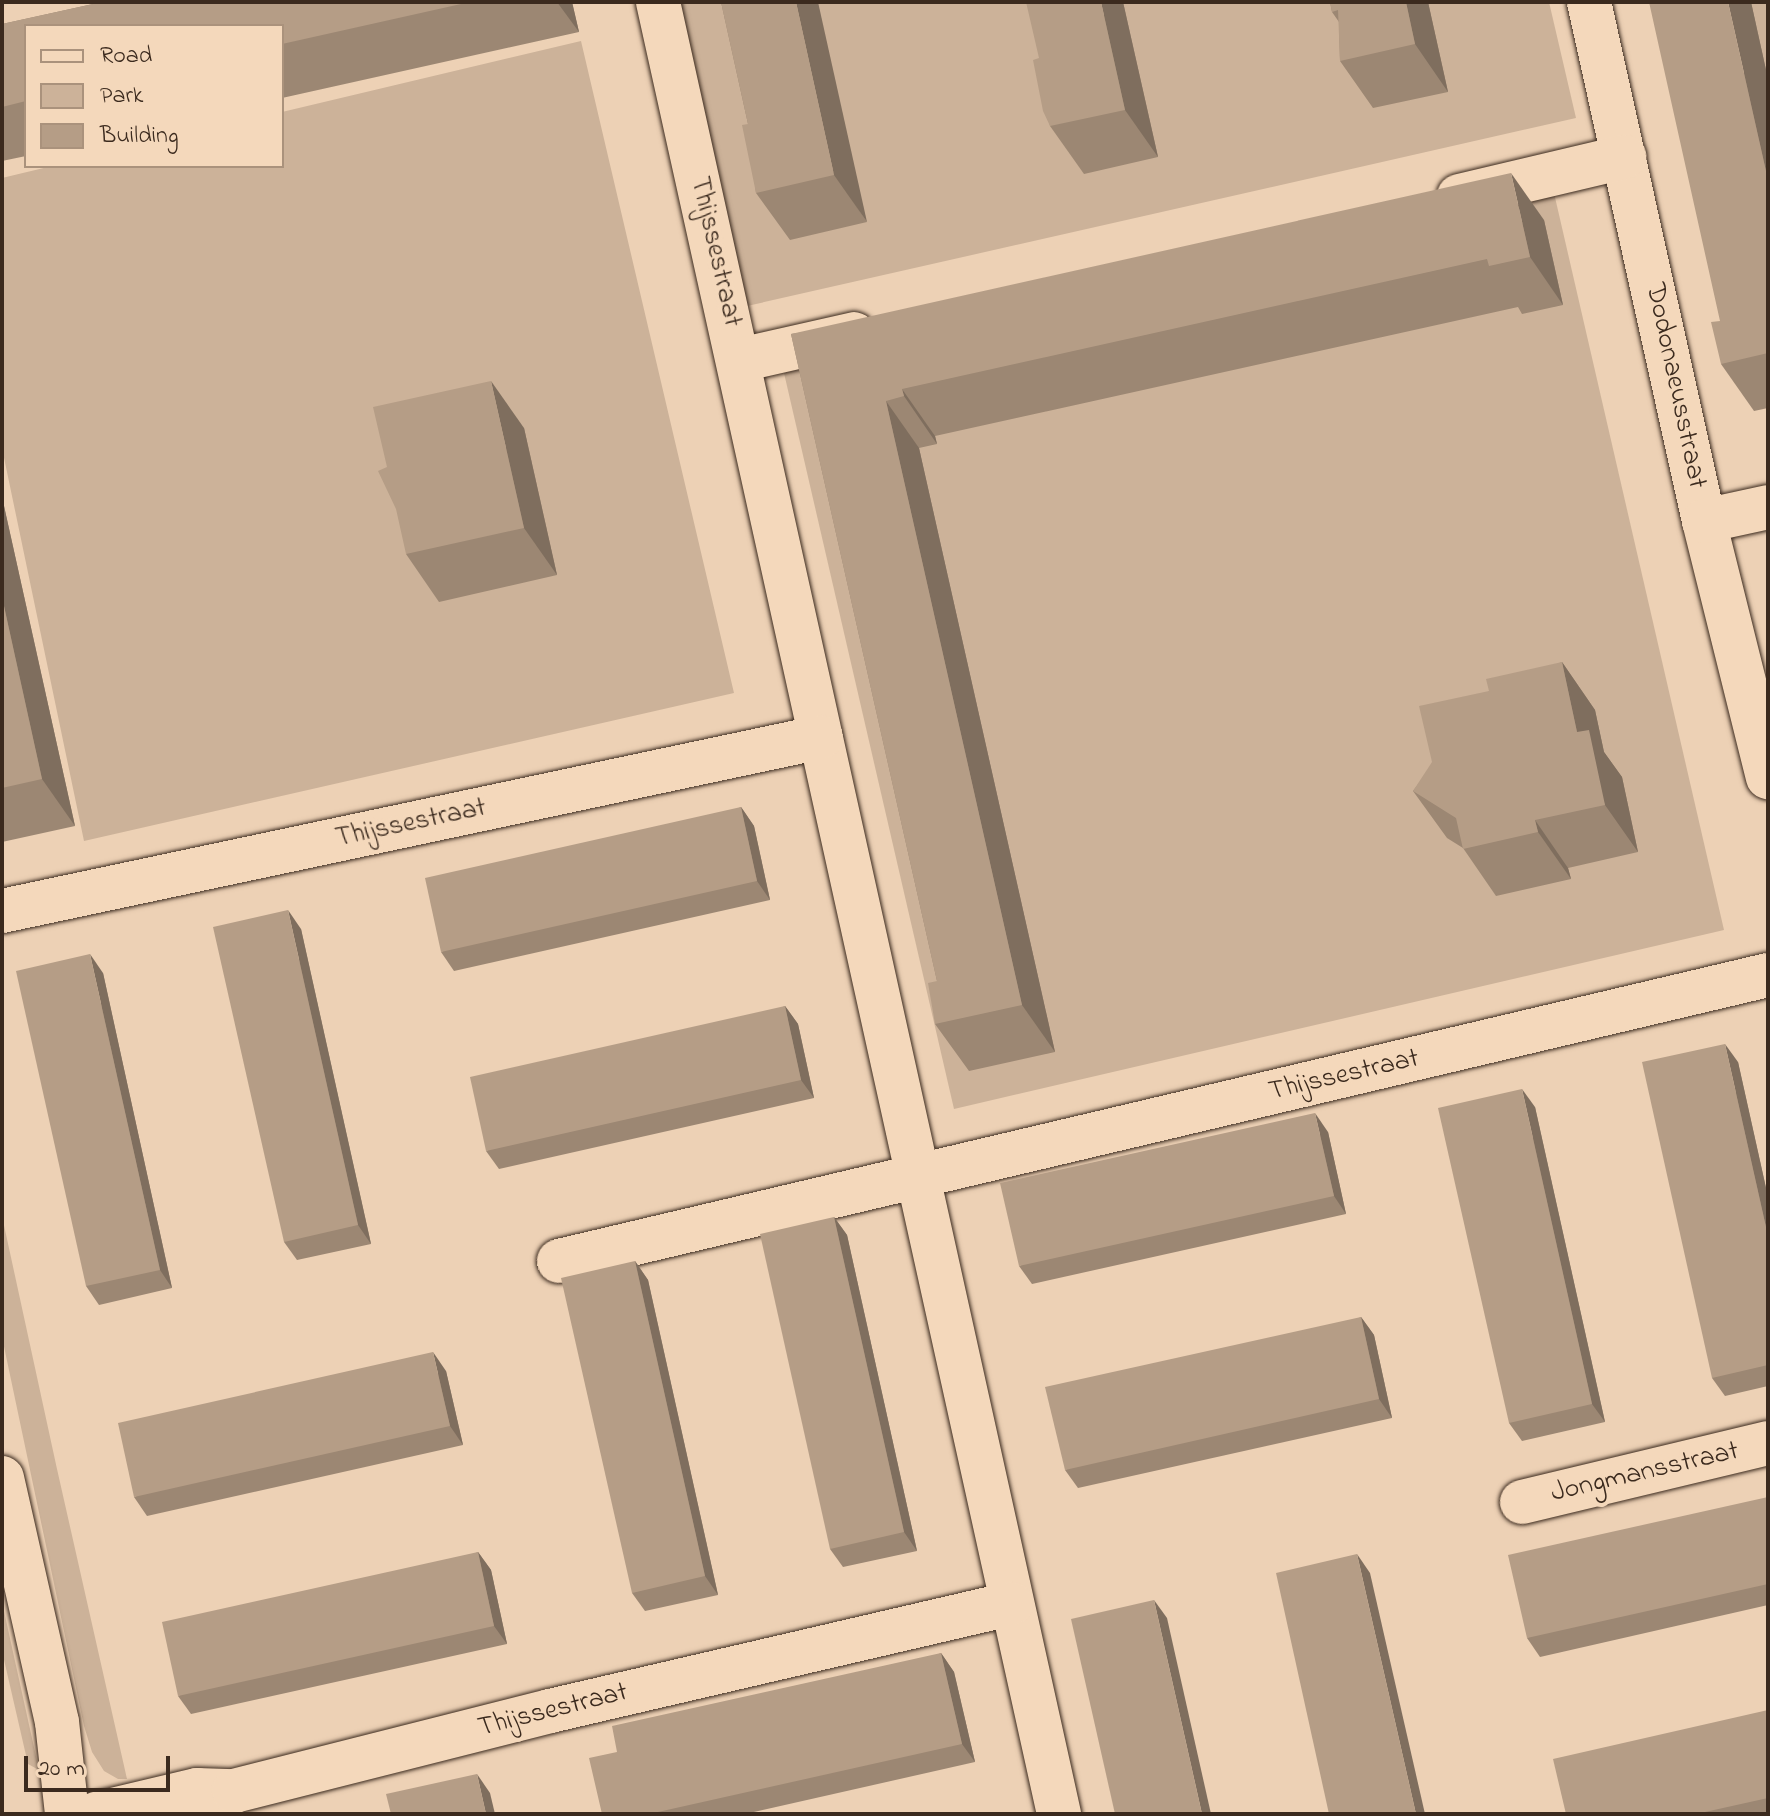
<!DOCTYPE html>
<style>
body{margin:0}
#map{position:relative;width:1770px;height:1816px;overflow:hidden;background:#edd1b5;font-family:"Indie Flower",sans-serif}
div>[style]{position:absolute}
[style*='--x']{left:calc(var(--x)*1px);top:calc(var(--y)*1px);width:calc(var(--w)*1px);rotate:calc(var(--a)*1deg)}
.green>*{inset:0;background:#ccb299}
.roads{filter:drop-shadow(0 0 2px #3b2a1e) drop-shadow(0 0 2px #3b2a1e)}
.minor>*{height:44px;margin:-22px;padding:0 22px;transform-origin:22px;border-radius:22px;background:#f4d8bb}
.secondary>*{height:44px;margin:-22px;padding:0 22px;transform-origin:22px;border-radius:22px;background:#f4d8bb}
.wall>*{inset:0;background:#9c8773}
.shaded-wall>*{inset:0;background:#7f6e5e}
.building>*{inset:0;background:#b59d86}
span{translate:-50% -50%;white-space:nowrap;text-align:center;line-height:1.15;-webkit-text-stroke:8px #f4d8bb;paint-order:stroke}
.street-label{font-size:28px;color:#3b2a1e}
.frame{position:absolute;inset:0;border:4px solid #3b2a1e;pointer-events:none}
.legend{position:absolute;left:24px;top:24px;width:260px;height:144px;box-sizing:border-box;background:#f4d8bb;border:2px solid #aa927c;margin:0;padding:10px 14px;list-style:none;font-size:24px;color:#3b2a1e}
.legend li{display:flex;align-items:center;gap:16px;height:40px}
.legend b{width:40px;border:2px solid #aa927c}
.scale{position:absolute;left:24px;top:1756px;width:146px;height:36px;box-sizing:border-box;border:4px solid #3b2a1e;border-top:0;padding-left:10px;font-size:24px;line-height:28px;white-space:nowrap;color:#3b2a1e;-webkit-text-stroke:6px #f4d8bb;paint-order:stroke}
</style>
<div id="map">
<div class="green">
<div style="clip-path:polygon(679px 2px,1549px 2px,1576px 118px,747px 306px)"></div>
<div style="clip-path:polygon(1750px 2px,1768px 2px,1768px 84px)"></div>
<div style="clip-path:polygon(581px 41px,734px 693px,84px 841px,2px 448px,2px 178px,52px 166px,282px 166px,282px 112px)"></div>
<div style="clip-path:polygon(1554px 193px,1724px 930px,954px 1109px,784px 373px)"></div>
<div style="clip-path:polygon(2px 1216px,57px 1469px,127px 1779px,118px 1779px,104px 1771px,92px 1752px,84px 1726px,2px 1337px)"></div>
<div style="clip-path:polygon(2px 1602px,39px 1770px,28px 1764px,2px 1651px)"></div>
</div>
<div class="roads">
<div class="minor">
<div style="--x:658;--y:2;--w:1856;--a:77.52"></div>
<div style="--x:1589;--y:2;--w:532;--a:77.51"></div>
<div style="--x:1704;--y:521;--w:264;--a:76"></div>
<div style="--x:1459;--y:196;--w:170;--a:-13.3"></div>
<div style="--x:740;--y:360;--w:117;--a:-12.8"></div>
<div style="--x:1704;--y:521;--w:66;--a:-12.3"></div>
<div style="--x:2;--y:911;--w:837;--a:-11.99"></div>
<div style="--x:559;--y:1261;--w:1242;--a:-13.31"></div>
<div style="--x:1522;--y:1502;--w:253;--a:-13.5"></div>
<div style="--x:96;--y:1814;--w:104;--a:-13.4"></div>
<div style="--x:197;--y:1790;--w:37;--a:2"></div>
<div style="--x:234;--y:1791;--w:326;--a:-14.2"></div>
<div style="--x:550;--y:1711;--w:473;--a:-13.1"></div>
</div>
<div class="secondary">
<div style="--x:2;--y:1478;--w:250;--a:77.3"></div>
<div style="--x:57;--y:1722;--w:93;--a:83.8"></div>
</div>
</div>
<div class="wall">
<div style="clip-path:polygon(102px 2px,572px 2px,579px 32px,282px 98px,282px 26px,26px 26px,26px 156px,2px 161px,2px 24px)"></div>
<div style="clip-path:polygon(721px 2px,867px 222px,790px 240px,756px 193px,748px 124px)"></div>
<div style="clip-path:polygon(1123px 2px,1158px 157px,1084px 174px,1050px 126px,1039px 58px)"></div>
<div style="clip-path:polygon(1330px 2px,1428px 2px,1448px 92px,1373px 108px,1340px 61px,1339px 22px,1332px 12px)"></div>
<div style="clip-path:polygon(1751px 2px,1768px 79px,1768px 408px,1754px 411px,1721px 364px,1720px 321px)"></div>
<div style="clip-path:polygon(1544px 220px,1563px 305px,1522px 314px,1518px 307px,935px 436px,937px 444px,919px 448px,1055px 1052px,969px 1071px,935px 1024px,937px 981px,791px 334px)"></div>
<div style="clip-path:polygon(524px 428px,557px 575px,439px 602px,406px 554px)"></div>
<div style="clip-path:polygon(2px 497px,75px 826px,2px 842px)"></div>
<div style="clip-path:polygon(1562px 662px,1595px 710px,1604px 752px,1622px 777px,1638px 852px,1568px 868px,1571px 879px,1496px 896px,1463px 848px,1447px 838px,1413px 791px,1489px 691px)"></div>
<div style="clip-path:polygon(741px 807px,754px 826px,770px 900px,454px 971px,441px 952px)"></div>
<div style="clip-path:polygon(301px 929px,371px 1244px,297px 1260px,284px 1242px)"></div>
<div style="clip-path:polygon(103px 973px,172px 1288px,99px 1305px,86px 1286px)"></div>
<div style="clip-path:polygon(785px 1006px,798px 1024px,814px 1098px,499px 1169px,486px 1151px)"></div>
<div style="clip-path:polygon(1738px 1062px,1768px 1197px,1768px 1386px,1725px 1396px,1712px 1378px)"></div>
<div style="clip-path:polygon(1535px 1107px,1605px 1422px,1522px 1441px,1509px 1423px)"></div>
<div style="clip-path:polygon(1328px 1132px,1346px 1214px,1032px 1284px,1019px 1266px)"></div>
<div style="clip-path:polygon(834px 1217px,847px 1235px,917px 1551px,843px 1567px,830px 1549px)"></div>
<div style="clip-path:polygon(635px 1261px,648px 1280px,718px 1595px,645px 1611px,632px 1593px)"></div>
<div style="clip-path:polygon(1361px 1317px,1374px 1335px,1392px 1418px,1078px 1488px,1065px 1470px)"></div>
<div style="clip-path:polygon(446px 1371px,463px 1445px,147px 1516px,134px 1497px)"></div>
<div style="clip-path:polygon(1768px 1497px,1768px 1605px,1540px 1657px,1527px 1638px)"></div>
<div style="clip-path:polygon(478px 1552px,491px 1570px,507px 1644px,191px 1714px,178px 1696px)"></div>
<div style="clip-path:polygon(941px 1653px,954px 1672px,975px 1762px,745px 1814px,602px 1814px)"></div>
<div style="clip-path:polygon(1768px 1710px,1768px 1814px,1566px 1814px)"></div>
</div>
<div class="shaded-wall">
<div style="clip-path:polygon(557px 2px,572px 2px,579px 32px)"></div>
<div style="clip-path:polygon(796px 2px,818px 2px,867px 222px,834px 175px)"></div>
<div style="clip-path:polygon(1101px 2px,1123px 2px,1158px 157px,1125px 110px)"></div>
<div style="clip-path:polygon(1406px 2px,1428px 2px,1448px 92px,1415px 44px)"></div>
<div style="clip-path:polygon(1728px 2px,1751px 2px,1768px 79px,1768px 180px)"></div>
<div style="clip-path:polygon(1511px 173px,1544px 220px,1563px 305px,1530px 257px)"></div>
<div style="clip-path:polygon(491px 381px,524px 428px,557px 575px,524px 528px)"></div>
<div style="clip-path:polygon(902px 389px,935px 436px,937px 444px,904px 396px)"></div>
<div style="clip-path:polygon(886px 401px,919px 448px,1055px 1052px,1022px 1005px)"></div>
<div style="clip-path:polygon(2px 497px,75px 826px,42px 779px,2px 597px)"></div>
<div style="clip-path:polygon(1562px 662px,1595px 710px,1604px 752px,1622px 777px,1638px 852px,1605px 805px,1577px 732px)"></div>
<div style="clip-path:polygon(741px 807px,754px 826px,770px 900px,757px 881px)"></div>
<div style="clip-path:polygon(1535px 820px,1568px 868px,1571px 879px,1538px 832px)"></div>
<div style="clip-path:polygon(288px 910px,301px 929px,371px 1244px,358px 1225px)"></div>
<div style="clip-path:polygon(90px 954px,103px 973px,172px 1288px,160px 1270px)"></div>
<div style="clip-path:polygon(785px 1006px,798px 1024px,814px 1098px,801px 1080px)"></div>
<div style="clip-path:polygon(1725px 1044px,1738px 1062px,1768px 1197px,1768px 1236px)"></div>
<div style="clip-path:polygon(1522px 1089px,1535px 1107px,1605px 1422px,1592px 1404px)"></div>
<div style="clip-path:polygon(1315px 1113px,1328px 1132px,1346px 1214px,1334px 1196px)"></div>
<div style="clip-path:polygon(834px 1217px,847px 1235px,917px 1551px,904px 1532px)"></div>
<div style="clip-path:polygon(635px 1261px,648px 1280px,718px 1595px,705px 1576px)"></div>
<div style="clip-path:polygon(1361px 1317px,1374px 1335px,1392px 1418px,1379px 1399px)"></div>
<div style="clip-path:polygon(433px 1352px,446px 1371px,463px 1445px,450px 1426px)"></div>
<div style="clip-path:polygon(478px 1552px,491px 1570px,507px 1644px,494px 1626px)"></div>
<div style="clip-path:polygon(1357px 1554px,1370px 1573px,1425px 1814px,1416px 1814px)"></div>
<div style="clip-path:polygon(1154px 1600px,1167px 1618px,1211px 1814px,1202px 1814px)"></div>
<div style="clip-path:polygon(941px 1653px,954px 1672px,975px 1762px,962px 1744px)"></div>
<div style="clip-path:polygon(477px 1774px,490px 1793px,495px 1814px,486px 1814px)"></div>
</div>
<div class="building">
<div style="clip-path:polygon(102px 2px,470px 2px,282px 44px,282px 26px,26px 26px,26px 101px,2px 107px,2px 24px)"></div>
<div style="clip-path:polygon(721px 2px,796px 2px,834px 175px,756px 193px,742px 125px,748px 124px)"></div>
<div style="clip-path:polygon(1026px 2px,1101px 2px,1125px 110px,1050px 126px,1043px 111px,1033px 60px,1039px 58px)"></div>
<div style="clip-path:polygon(1330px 2px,1406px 2px,1415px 44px,1340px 61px,1338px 10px,1332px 12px)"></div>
<div style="clip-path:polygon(1649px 2px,1728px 2px,1768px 180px,1768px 353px,1721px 364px,1711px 322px,1720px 321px)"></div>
<div style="clip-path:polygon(1511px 173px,1530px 257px,1489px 266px,1487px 259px,902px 389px,904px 396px,886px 401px,1022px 1005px,935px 1024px,928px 983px,937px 981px,791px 334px)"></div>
<div style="clip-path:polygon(491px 381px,524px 528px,406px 554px,396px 509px,378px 471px,387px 467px,373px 407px)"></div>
<div style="clip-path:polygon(2px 597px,42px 779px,2px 788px)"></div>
<div style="clip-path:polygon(1562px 662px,1577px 732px,1589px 730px,1605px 805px,1535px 820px,1538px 832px,1463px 849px,1456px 818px,1413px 791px,1432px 762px,1419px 706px,1489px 691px,1486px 679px)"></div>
<div style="clip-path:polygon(741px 807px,757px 881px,441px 952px,425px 878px)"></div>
<div style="clip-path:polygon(288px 910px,358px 1225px,284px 1242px,213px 927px)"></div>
<div style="clip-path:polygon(90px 954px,160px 1270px,86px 1286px,16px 971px)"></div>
<div style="clip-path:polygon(785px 1006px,801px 1080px,486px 1151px,470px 1077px)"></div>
<div style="clip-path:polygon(1725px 1044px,1768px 1236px,1768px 1365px,1712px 1378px,1642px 1062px)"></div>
<div style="clip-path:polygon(1522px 1089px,1592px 1404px,1509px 1423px,1438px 1108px)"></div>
<div style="clip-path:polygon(1315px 1113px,1334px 1196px,1019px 1266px,1000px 1183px)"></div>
<div style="clip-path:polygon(834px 1217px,904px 1532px,830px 1549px,760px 1234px)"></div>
<div style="clip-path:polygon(635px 1261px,705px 1576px,632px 1593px,561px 1278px)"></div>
<div style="clip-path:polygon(1361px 1317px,1379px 1399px,1065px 1470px,1045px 1387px)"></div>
<div style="clip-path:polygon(433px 1352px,450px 1426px,134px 1497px,118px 1423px)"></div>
<div style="clip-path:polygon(1768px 1497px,1768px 1584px,1527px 1638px,1508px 1555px)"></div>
<div style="clip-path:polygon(478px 1552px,494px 1626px,178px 1696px,162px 1622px)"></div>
<div style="clip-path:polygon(1357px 1554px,1416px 1814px,1329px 1814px,1276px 1573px)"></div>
<div style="clip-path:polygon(1154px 1600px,1202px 1814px,1115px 1814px,1071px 1619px)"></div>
<div style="clip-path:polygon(941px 1653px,962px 1744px,649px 1814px,602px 1814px,589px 1758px,617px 1752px,612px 1726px)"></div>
<div style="clip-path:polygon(1768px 1710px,1768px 1798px,1696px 1814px,1566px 1814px,1553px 1759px)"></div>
<div style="clip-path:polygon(477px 1774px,486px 1814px,391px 1814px,386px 1794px)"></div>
</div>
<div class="street-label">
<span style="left:715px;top:252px;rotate:77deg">Thijssestraat</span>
<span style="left:1675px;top:386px;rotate:78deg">Dodonaeusstraat</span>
<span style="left:411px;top:824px;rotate:-12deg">Thijssestraat</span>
<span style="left:1344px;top:1076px;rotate:-13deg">Thijssestraat</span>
<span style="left:1645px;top:1473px;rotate:-13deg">Jongmansstraat</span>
<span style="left:553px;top:1711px;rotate:-14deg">Thijssestraat</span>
</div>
<div class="frame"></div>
<ul class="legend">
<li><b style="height:10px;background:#f4d8bb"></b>Road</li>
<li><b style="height:22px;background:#ccb299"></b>Park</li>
<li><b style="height:22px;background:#b59d86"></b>Building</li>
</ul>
<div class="scale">20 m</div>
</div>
